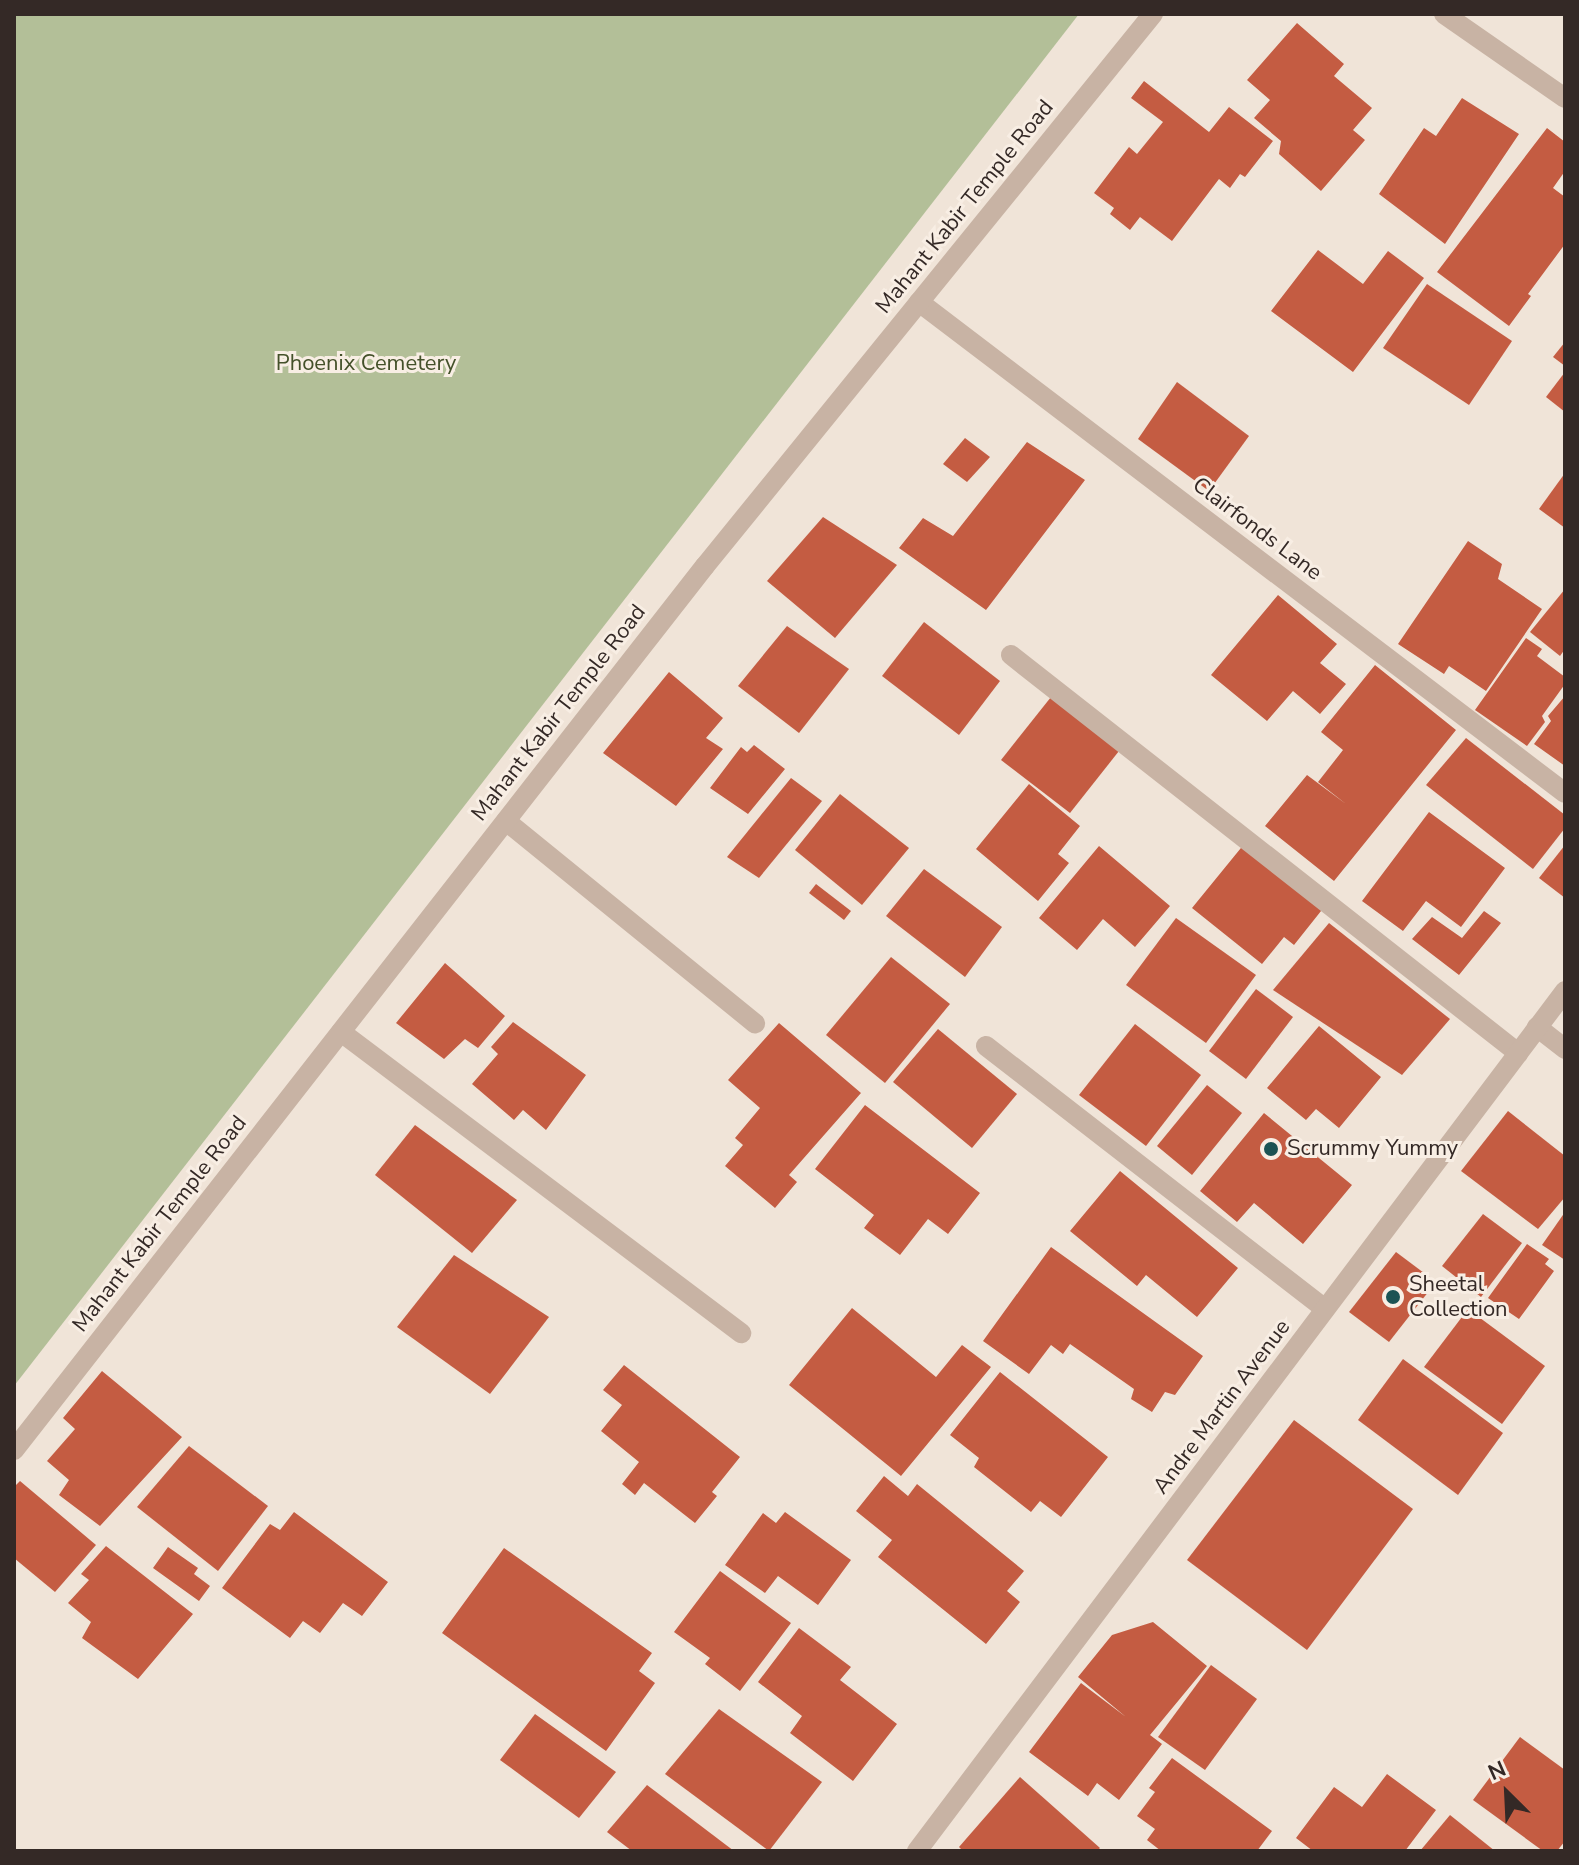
<!DOCTYPE html>
<style>
body{margin:0}
#map{position:relative;width:1579px;height:1865px;overflow:hidden;background:#f0e4d8;font-family:"Nunito Sans",sans-serif}
div>[style]{position:absolute}
[style*='--x']{left:calc(var(--x)*1px);top:calc(var(--y)*1px);width:calc(var(--w)*1px);rotate:calc(var(--a)*1deg)}
.green>*{inset:0;background:#b3bf98}
.building>*{inset:0;background:#c45c42}
.service>*{height:20px;margin:-10px;padding:0 10px;transform-origin:10px;border-radius:10px;background:#c8b3a4}
.minor>*{height:20px;margin:-10px;padding:0 10px;transform-origin:10px;border-radius:10px;background:#c8b3a4}
.dots>*{width:22px;height:22px;translate:-50% -50%;box-sizing:border-box;border:4px solid #f8eee4;border-radius:50%}
span{translate:-50% -50%;white-space:nowrap;text-align:center;line-height:1.15;-webkit-text-stroke:6px #f8eee4;paint-order:stroke}
.street-label{font-size:22px;color:#342926}
.park-label{font-size:22px;color:#44512a}
.poi-label{font-size:22px;color:#342926}
.left{translate:0 -50%;text-align:left}
.frame{position:absolute;inset:0;border:16px solid #342926;pointer-events:none}
.north{position:absolute;left:1467px;top:1753px;width:80px;height:80px;-webkit-text-stroke:6px #f8eee4;paint-order:stroke;rotate:336deg;font-size:22px;font-weight:700;line-height:32px;text-align:center;color:#342926}
.north::after{content:'';display:block;margin:auto;width:28px;height:36px;background:#342926;clip-path:polygon(50% 0,100% 100%,50% 72%,0 100%)}
</style>
<div id="map">
<div class="green">
<div style="clip-path:polygon(14px 14px,1079px 14px,14px 1386px)"></div>
</div>
<div class="building">
<div style="clip-path:polygon(1297px 23px,1344px 64px,1334px 76px,1372px 108px,1353px 130px,1365px 140px,1321px 191px,1279px 154px,1281px 141px,1254px 118px,1270px 100px,1247px 80px)"></div>
<div style="clip-path:polygon(1144px 81px,1209px 132px,1229px 107px,1273px 141px,1245px 177px,1240px 174px,1230px 188px,1219px 179px,1172px 241px,1140px 217px,1130px 230px,1110px 214px,1114px 208px,1094px 193px,1129px 147px,1137px 154px,1163px 122px,1131px 98px)"></div>
<div style="clip-path:polygon(1462px 98px,1519px 134px,1445px 244px,1379px 194px,1424px 128px,1436px 136px)"></div>
<div style="clip-path:polygon(1547px 128px,1565px 142px,1565px 171px,1553px 188px,1565px 197px,1565px 244px,1528px 294px,1531px 296px,1509px 326px,1437px 272px)"></div>
<div style="clip-path:polygon(1318px 250px,1363px 284px,1388px 251px,1424px 278px,1353px 372px,1271px 311px)"></div>
<div style="clip-path:polygon(1427px 284px,1512px 341px,1469px 405px,1383px 348px)"></div>
<div style="clip-path:polygon(1565px 342px,1565px 366px,1553px 357px)"></div>
<div style="clip-path:polygon(1565px 372px,1565px 412px,1546px 397px)"></div>
<div style="clip-path:polygon(1177px 382px,1249px 436px,1209px 491px,1138px 439px)"></div>
<div style="clip-path:polygon(965px 438px,990px 457px,967px 482px,943px 464px)"></div>
<div style="clip-path:polygon(1027px 442px,1085px 480px,986px 610px,899px 548px,923px 518px,953px 536px)"></div>
<div style="clip-path:polygon(1565px 473px,1565px 528px,1539px 509px)"></div>
<div style="clip-path:polygon(823px 517px,897px 565px,835px 638px,767px 581px)"></div>
<div style="clip-path:polygon(1468px 541px,1502px 564px,1498px 579px,1542px 609px,1486px 691px,1449px 666px,1444px 674px,1398px 644px)"></div>
<div style="clip-path:polygon(1565px 589px,1565px 649px,1560px 656px,1530px 632px)"></div>
<div style="clip-path:polygon(1278px 595px,1337px 644px,1320px 663px,1346px 684px,1320px 714px,1293px 691px,1267px 721px,1211px 675px)"></div>
<div style="clip-path:polygon(924px 622px,1000px 681px,959px 735px,882px 676px)"></div>
<div style="clip-path:polygon(787px 626px,849px 669px,799px 733px,738px 686px)"></div>
<div style="clip-path:polygon(1526px 638px,1542px 649px,1537px 656px,1565px 677px,1565px 684px,1542px 716px,1545px 722px,1527px 746px,1475px 710px)"></div>
<div style="clip-path:polygon(1375px 665px,1456px 730px,1334px 881px,1265px 826px,1307px 775px,1346px 804px,1318px 782px,1343px 750px,1321px 732px)"></div>
<div style="clip-path:polygon(669px 672px,723px 718px,706px 738px,723px 749px,676px 806px,603px 753px)"></div>
<div style="clip-path:polygon(1565px 696px,1565px 766px,1534px 744px,1551px 721px,1548px 716px)"></div>
<div style="clip-path:polygon(1051px 697px,1119px 751px,1070px 813px,1001px 760px)"></div>
<div style="clip-path:polygon(1466px 738px,1565px 815px,1565px 828px,1533px 869px,1426px 785px)"></div>
<div style="clip-path:polygon(754px 745px,785px 769px,748px 814px,710px 788px,741px 747px,747px 752px)"></div>
<div style="clip-path:polygon(791px 778px,822px 801px,759px 878px,727px 857px)"></div>
<div style="clip-path:polygon(1029px 784px,1080px 826px,1058px 854px,1069px 863px,1038px 901px,976px 849px)"></div>
<div style="clip-path:polygon(840px 794px,909px 848px,862px 905px,795px 850px)"></div>
<div style="clip-path:polygon(1429px 812px,1505px 868px,1461px 927px,1426px 901px,1403px 931px,1362px 901px)"></div>
<div style="clip-path:polygon(1245px 843px,1325px 906px,1294px 945px,1284px 937px,1262px 964px,1192px 908px)"></div>
<div style="clip-path:polygon(1565px 845px,1565px 898px,1539px 878px)"></div>
<div style="clip-path:polygon(1099px 846px,1170px 906px,1135px 947px,1103px 919px,1077px 950px,1039px 918px)"></div>
<div style="clip-path:polygon(924px 869px,1002px 927px,965px 977px,886px 916px)"></div>
<div style="clip-path:polygon(816px 884px,851px 911px,844px 920px,809px 893px)"></div>
<div style="clip-path:polygon(1484px 911px,1501px 923px,1459px 975px,1412px 939px,1432px 917px,1462px 938px)"></div>
<div style="clip-path:polygon(1176px 918px,1256px 975px,1206px 1043px,1126px 985px)"></div>
<div style="clip-path:polygon(1329px 923px,1450px 1019px,1402px 1075px,1273px 990px)"></div>
<div style="clip-path:polygon(891px 957px,950px 1004px,885px 1083px,826px 1035px)"></div>
<div style="clip-path:polygon(445px 963px,505px 1016px,478px 1048px,465px 1039px,444px 1059px,396px 1023px)"></div>
<div style="clip-path:polygon(1256px 989px,1293px 1017px,1246px 1079px,1209px 1051px)"></div>
<div style="clip-path:polygon(513px 1022px,586px 1075px,546px 1130px,523px 1110px,514px 1120px,472px 1084px,498px 1054px,491px 1047px)"></div>
<div style="clip-path:polygon(779px 1023px,861px 1093px,789px 1175px,797px 1182px,775px 1208px,725px 1166px,743px 1145px,735px 1138px,760px 1108px,728px 1080px)"></div>
<div style="clip-path:polygon(1135px 1024px,1201px 1075px,1146px 1146px,1079px 1095px)"></div>
<div style="clip-path:polygon(1319px 1026px,1381px 1077px,1339px 1128px,1316px 1109px,1306px 1120px,1267px 1088px)"></div>
<div style="clip-path:polygon(938px 1029px,1017px 1094px,972px 1148px,893px 1082px)"></div>
<div style="clip-path:polygon(1207px 1085px,1242px 1113px,1192px 1175px,1157px 1146px)"></div>
<div style="clip-path:polygon(865px 1105px,980px 1193px,948px 1234px,928px 1219px,900px 1255px,864px 1228px,874px 1215px,815px 1169px)"></div>
<div style="clip-path:polygon(1508px 1111px,1565px 1156px,1565px 1197px,1538px 1229px,1461px 1171px)"></div>
<div style="clip-path:polygon(1264px 1113px,1352px 1185px,1303px 1244px,1254px 1203px,1237px 1222px,1200px 1191px)"></div>
<div style="clip-path:polygon(415px 1125px,517px 1200px,472px 1253px,375px 1175px)"></div>
<div style="clip-path:polygon(1120px 1171px,1238px 1268px,1197px 1317px,1146px 1275px,1137px 1286px,1070px 1231px)"></div>
<div style="clip-path:polygon(1565px 1212px,1565px 1260px,1542px 1245px)"></div>
<div style="clip-path:polygon(1483px 1214px,1522px 1243px,1481px 1297px,1442px 1266px)"></div>
<div style="clip-path:polygon(1527px 1244px,1549px 1259px,1545px 1264px,1554px 1271px,1519px 1319px,1488px 1298px)"></div>
<div style="clip-path:polygon(1051px 1247px,1203px 1356px,1175px 1395px,1165px 1392px,1152px 1412px,1131px 1399px,1134px 1389px,1070px 1344px,1063px 1354px,1051px 1345px,1029px 1374px,983px 1341px)"></div>
<div style="clip-path:polygon(1396px 1252px,1436px 1282px,1389px 1342px,1349px 1312px)"></div>
<div style="clip-path:polygon(454px 1255px,549px 1317px,490px 1394px,397px 1327px)"></div>
<div style="clip-path:polygon(852px 1308px,936px 1377px,962px 1345px,991px 1367px,901px 1476px,789px 1385px)"></div>
<div style="clip-path:polygon(1468px 1309px,1545px 1366px,1502px 1424px,1424px 1367px)"></div>
<div style="clip-path:polygon(1403px 1359px,1503px 1433px,1458px 1495px,1358px 1420px)"></div>
<div style="clip-path:polygon(624px 1365px,740px 1457px,712px 1492px,717px 1496px,695px 1523px,644px 1483px,635px 1495px,622px 1484px,639px 1462px,601px 1431px,622px 1405px,603px 1390px)"></div>
<div style="clip-path:polygon(102px 1371px,182px 1437px,100px 1526px,59px 1495px,69px 1480px,47px 1461px,75px 1429px,63px 1418px)"></div>
<div style="clip-path:polygon(1000px 1372px,1108px 1457px,1061px 1517px,1040px 1501px,1031px 1512px,974px 1467px,979px 1458px,950px 1435px)"></div>
<div style="clip-path:polygon(1294px 1420px,1413px 1509px,1307px 1650px,1187px 1560px)"></div>
<div style="clip-path:polygon(189px 1446px,268px 1506px,218px 1571px,137px 1507px)"></div>
<div style="clip-path:polygon(884px 1476px,908px 1496px,917px 1484px,1024px 1571px,1007px 1591px,1020px 1602px,986px 1644px,878px 1557px,892px 1540px,856px 1511px)"></div>
<div style="clip-path:polygon(20px 1481px,96px 1545px,55px 1592px,14px 1558px,14px 1487px)"></div>
<div style="clip-path:polygon(294px 1512px,388px 1582px,362px 1616px,343px 1603px,320px 1633px,303px 1621px,290px 1638px,222px 1588px,270px 1524px,280px 1530px)"></div>
<div style="clip-path:polygon(785px 1512px,851px 1560px,818px 1605px,778px 1576px,765px 1593px,725px 1565px,763px 1513px,776px 1523px)"></div>
<div style="clip-path:polygon(106px 1546px,193px 1614px,138px 1679px,82px 1638px,91px 1622px,68px 1603px,89px 1580px,81px 1574px)"></div>
<div style="clip-path:polygon(168px 1547px,198px 1568px,194px 1574px,210px 1586px,199px 1601px,153px 1568px)"></div>
<div style="clip-path:polygon(504px 1548px,652px 1653px,639px 1671px,655px 1683px,606px 1751px,442px 1633px)"></div>
<div style="clip-path:polygon(720px 1571px,791px 1623px,740px 1691px,705px 1664px,710px 1658px,674px 1632px)"></div>
<div style="clip-path:polygon(1153px 1622px,1207px 1666px,1150px 1735px,1162px 1744px,1119px 1800px,1097px 1783px,1088px 1796px,1029px 1752px,1081px 1683px,1126px 1717px,1078px 1677px,1112px 1635px)"></div>
<div style="clip-path:polygon(799px 1628px,851px 1667px,840px 1680px,897px 1724px,853px 1781px,790px 1733px,802px 1716px,758px 1682px)"></div>
<div style="clip-path:polygon(1211px 1665px,1257px 1699px,1205px 1770px,1158px 1737px)"></div>
<div style="clip-path:polygon(719px 1709px,822px 1782px,769px 1851px,665px 1774px)"></div>
<div style="clip-path:polygon(535px 1714px,616px 1772px,579px 1818px,500px 1760px)"></div>
<div style="clip-path:polygon(1520px 1737px,1565px 1770px,1565px 1841px,1557px 1851px,1543px 1851px,1473px 1800px)"></div>
<div style="clip-path:polygon(1172px 1758px,1272px 1831px,1257px 1851px,1161px 1851px,1147px 1840px,1155px 1829px,1137px 1816px,1155px 1792px,1149px 1788px)"></div>
<div style="clip-path:polygon(1387px 1774px,1436px 1810px,1405px 1851px,1313px 1851px,1296px 1838px,1334px 1787px,1362px 1807px)"></div>
<div style="clip-path:polygon(1020px 1777px,1100px 1848px,1097px 1851px,963px 1851px,959px 1847px)"></div>
<div style="clip-path:polygon(647px 1785px,734px 1851px,632px 1851px,607px 1832px)"></div>
<div style="clip-path:polygon(1450px 1815px,1495px 1851px,1420px 1851px)"></div>
</div>
<div class="service">
<div style="--x:506;--y:821;--w:321;--a:39.1"></div>
</div>
<div class="minor">
<div style="--x:1444;--y:14;--w:147;--a:34.8"></div>
<div style="--x:919;--y:302;--w:811;--a:37.24"></div>
<div style="--x:1011;--y:655;--w:645;--a:38.13"></div>
<div style="--x:1537;--y:1027;--w:36;--a:38"></div>
<div style="--x:341;--y:1032;--w:501;--a:36.96"></div>
<div style="--x:986;--y:1046;--w:429;--a:37.8"></div>
<div style="--x:14;--y:1450;--w:1122;--a:-51.99"></div>
<div style="--x:705;--y:566;--w:711;--a:-50.94"></div>
<div style="--x:917;--y:1851;--w:1077;--a:-53"></div>
</div>
<div class="dots">
<div style="left:1271px;top:1149px;background:#1c5354"></div>
<div style="left:1393px;top:1297px;background:#1c5354"></div>
</div>
<div class="street-label">
<span style="left:965px;top:207px;rotate:-51deg">Mahant Kabir Temple Road</span>
<span style="left:1257px;top:529px;rotate:37deg">Clairfonds Lane</span>
<span style="left:559px;top:713px;rotate:-52deg">Mahant Kabir Temple Road</span>
<span style="left:160px;top:1224px;rotate:-52deg">Mahant Kabir Temple Road</span>
<span style="left:1222px;top:1407px;rotate:-53deg">Andre Martin Avenue</span>
</div>
<div class="park-label">
<span style="left:366px;top:364px">Phoenix Cemetery</span>
</div>
<div class="poi-label">
<span class="left" style="left:1287px;top:1149px">Scrummy Yummy</span>
<span class="left" style="left:1409px;top:1297px">Sheetal<br>Collection</span>
</div>
<div class="frame"></div>
<div class="north">N</div>
</div>
